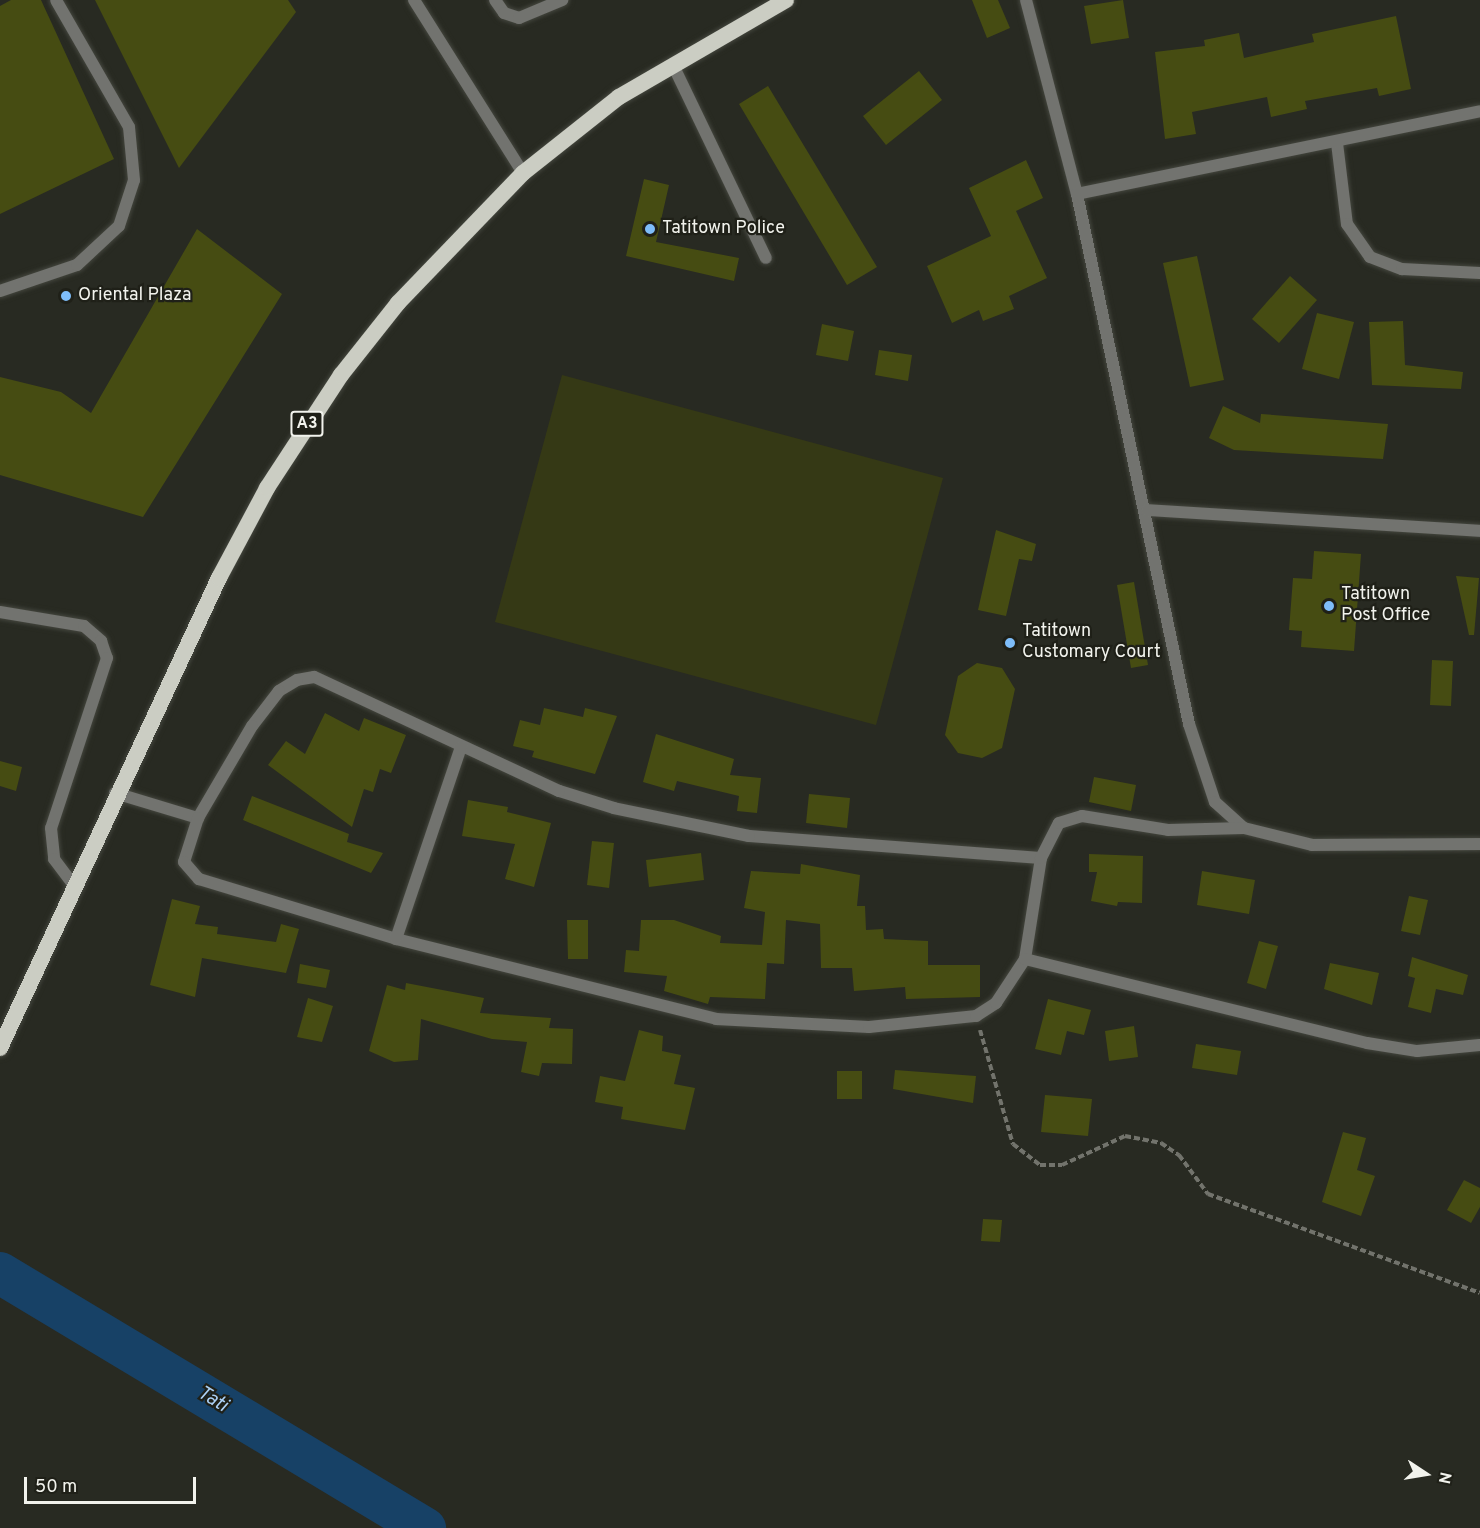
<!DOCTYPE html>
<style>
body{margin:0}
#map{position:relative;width:1480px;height:1528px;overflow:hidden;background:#282a22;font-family:Overpass,sans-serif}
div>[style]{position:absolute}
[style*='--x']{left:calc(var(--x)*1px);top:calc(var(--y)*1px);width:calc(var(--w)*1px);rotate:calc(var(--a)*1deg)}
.green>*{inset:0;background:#353915}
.river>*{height:42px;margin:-21px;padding:0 21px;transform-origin:21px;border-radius:21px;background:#174166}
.building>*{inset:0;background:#464c12}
.path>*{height:4px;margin-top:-2px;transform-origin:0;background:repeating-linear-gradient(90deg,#72736c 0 6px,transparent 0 9px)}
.roads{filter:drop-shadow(0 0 2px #44463e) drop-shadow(0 0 2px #44463e)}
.service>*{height:12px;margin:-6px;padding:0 6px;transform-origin:6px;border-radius:6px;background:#72736f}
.minor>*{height:12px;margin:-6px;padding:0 6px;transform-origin:6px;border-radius:6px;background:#72736f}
.trunk>*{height:16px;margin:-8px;padding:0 8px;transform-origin:8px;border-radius:8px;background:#cbcdc3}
.dots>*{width:16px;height:16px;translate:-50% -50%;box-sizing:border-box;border:3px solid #1f2018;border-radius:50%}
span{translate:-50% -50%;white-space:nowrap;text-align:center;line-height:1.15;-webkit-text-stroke:4.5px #1f2018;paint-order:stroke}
.shield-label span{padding:2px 4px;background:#1f2018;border:2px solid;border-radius:4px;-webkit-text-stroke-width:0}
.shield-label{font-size:16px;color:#f2f3ed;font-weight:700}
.poi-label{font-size:18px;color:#f2f3ed}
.left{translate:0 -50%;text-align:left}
.water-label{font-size:20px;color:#acd1f6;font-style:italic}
.north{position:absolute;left:1396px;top:1444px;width:60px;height:60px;-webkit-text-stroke:4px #1f2018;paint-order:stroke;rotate:102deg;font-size:16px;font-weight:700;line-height:24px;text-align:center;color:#f2f3ed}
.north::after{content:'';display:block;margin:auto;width:21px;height:27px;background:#f2f3ed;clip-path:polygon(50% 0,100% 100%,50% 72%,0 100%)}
.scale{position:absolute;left:24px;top:1477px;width:172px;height:27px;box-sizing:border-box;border:3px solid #f2f3ed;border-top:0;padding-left:8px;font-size:18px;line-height:21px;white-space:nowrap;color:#f2f3ed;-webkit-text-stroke:4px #1f2018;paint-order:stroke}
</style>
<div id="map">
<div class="green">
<div style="clip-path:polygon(562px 375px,943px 478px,876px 725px,495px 622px)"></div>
</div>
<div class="river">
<div style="--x:0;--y:1273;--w:496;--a:31"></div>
</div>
<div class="building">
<div style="clip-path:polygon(11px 0,41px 0,114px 159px,0 214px,0 6px)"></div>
<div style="clip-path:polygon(95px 0,288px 0,296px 12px,179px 168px)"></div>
<div style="clip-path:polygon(972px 0,998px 0,1010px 28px,987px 38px)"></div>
<div style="clip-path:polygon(1123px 0,1129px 38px,1091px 44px,1084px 6px)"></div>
<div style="clip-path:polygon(1396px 16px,1411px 89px,1379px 96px,1377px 88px,1305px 101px,1307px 109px,1271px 117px,1267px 97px,1192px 112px,1196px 134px,1165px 139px,1155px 52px,1205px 46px,1204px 40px,1239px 33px,1244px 58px,1314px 42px,1312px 34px)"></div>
<div style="clip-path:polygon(919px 71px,942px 100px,886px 145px,863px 116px)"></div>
<div style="clip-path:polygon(768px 86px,877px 267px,847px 285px,739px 104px)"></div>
<div style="clip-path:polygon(1026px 160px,1043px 198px,1016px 211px,1047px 278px,1009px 296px,1014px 309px,983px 321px,979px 310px,952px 323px,927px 266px,991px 236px,969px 188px)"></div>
<div style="clip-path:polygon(644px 179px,669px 185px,656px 242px,739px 258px,734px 281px,626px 256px)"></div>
<div style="clip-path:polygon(197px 229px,282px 294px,143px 517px,0 475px,0 377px,61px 392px,91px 413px)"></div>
<div style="clip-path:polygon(1197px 256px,1224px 380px,1190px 387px,1163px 263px)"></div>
<div style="clip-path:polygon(1290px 276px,1317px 300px,1279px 343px,1252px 319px)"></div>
<div style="clip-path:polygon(1317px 313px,1354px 322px,1339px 379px,1302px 369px)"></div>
<div style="clip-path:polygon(1403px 321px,1405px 365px,1463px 372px,1461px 389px,1372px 385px,1369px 322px)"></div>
<div style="clip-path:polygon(822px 324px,854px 331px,848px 361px,816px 355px)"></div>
<div style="clip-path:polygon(879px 350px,912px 355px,908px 381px,875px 375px)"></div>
<div style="clip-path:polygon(1223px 406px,1260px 423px,1261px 414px,1388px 424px,1383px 459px,1234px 450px,1209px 438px)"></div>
<div style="clip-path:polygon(996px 530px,1036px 544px,1032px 561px,1019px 559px,1006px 616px,978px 610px)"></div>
<div style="clip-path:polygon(1314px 551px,1361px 554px,1354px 651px,1301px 647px,1302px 631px,1289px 630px,1293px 578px,1312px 579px)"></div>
<div style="clip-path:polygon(1456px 576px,1479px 578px,1474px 635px,1469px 635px)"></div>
<div style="clip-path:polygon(1134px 582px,1148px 665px,1131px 668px,1117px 585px)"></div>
<div style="clip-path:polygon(1432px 660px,1453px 661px,1451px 706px,1430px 705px)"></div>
<div style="clip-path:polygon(977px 663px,1002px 668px,1015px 689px,1002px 748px,982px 758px,958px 753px,945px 735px,958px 676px)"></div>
<div style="clip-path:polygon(544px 708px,583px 717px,585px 708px,617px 716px,595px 774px,532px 757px,534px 751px,513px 746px,520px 720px,540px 725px)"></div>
<div style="clip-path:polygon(325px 713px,359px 731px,364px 718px,406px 735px,391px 773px,380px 769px,373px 792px,364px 789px,352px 827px,268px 765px,286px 741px,305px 754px)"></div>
<div style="clip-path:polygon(656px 734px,734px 759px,730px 775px,761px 778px,757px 813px,737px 811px,739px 796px,677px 781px,674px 791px,643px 782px)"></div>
<div style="clip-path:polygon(0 761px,22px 767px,16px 791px,0 786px)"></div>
<div style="clip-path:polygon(1094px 777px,1136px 785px,1131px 811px,1089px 802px)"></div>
<div style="clip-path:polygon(809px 794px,850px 798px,847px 828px,806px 823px)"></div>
<div style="clip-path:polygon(252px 796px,349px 834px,347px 842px,383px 853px,371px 873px,243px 820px)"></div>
<div style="clip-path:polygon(468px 800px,508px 807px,507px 812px,551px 823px,534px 887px,505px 879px,515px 844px,462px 836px)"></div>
<div style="clip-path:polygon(592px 841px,614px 843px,609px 888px,587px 885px)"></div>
<div style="clip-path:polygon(701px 853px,704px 880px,649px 887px,646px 860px)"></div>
<div style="clip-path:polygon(1089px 854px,1143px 856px,1142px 903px,1118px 902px,1117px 906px,1091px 901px,1097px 872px,1089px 872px)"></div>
<div style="clip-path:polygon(801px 864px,860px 875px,857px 906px,865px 906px,866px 930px,883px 929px,884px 939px,928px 941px,928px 965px,980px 965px,980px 997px,906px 999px,905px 987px,854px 991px,852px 968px,821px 968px,820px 924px,786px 920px,784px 964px,767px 963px,765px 999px,710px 997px,708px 1004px,664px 991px,667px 976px,624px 972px,626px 950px,639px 951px,641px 920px,674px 920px,721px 936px,720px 943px,762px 945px,765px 912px,744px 908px,751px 871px,800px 874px)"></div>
<div style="clip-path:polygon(1202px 871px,1255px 880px,1249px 914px,1197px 905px)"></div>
<div style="clip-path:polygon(1409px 896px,1428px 900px,1420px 935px,1401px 931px)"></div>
<div style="clip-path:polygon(172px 899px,200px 906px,195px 924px,218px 927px,217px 934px,276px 942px,281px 924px,299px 929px,286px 973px,202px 958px,195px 997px,150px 985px)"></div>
<div style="clip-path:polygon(567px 920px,588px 920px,588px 959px,568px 959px)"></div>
<div style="clip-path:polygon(1259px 941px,1278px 946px,1266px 989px,1247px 983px)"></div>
<div style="clip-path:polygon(1412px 957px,1468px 975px,1463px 995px,1436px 989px,1431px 1013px,1408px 1007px,1415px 978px,1408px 976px)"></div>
<div style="clip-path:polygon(1330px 963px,1379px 973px,1372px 1005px,1324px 989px)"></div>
<div style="clip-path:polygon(300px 964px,330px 970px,326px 988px,297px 983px)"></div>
<div style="clip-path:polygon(406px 983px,484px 998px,480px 1013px,551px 1018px,549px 1028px,573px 1029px,572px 1064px,542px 1063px,539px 1076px,521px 1072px,527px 1042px,492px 1039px,421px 1019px,418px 1060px,394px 1062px,369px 1051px,387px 985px,405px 990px)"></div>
<div style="clip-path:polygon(308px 998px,333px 1006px,322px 1042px,297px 1037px)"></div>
<div style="clip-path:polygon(1048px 999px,1091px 1010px,1084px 1035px,1067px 1031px,1061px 1055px,1035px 1049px)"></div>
<div style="clip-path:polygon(1134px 1026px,1138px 1057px,1109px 1061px,1105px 1031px)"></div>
<div style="clip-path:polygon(639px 1030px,663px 1036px,662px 1051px,681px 1055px,674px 1084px,695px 1088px,685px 1130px,621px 1119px,623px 1107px,595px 1102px,600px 1076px,625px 1081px)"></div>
<div style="clip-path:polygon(1196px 1044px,1241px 1051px,1237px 1075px,1192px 1068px)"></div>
<div style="clip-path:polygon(895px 1070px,976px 1076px,973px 1103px,893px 1089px)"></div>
<div style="clip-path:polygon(837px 1071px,862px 1071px,862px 1099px,837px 1099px)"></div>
<div style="clip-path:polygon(1045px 1095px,1092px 1099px,1088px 1136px,1041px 1132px)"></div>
<div style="clip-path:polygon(1343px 1132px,1366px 1138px,1357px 1170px,1375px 1176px,1361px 1216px,1322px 1202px)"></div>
<div style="clip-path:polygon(1464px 1180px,1480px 1188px,1480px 1207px,1471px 1223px,1447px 1210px)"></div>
<div style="clip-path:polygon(983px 1219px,1002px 1220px,1000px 1242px,981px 1241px)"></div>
</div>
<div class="path">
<div style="--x:980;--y:1030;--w:119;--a:73.9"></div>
<div style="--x:1013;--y:1144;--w:34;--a:38"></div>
<div style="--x:1040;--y:1165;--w:22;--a:0"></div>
<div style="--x:1062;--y:1165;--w:69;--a:-24.7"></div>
<div style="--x:1125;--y:1136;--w:37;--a:11"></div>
<div style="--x:1161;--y:1143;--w:22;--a:34"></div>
<div style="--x:1179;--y:1155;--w:49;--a:53.4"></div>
<div style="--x:1208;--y:1194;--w:289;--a:20"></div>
</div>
<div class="roads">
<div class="service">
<div style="--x:495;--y:0;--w:16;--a:55"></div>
<div style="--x:504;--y:13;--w:16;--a:18"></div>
<div style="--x:519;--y:18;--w:47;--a:-22.7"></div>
<div style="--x:673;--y:65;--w:214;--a:64.3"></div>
<div style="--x:0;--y:291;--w:81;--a:-18.7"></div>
<div style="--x:77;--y:265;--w:57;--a:-42.9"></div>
<div style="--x:119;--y:226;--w:48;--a:-71.9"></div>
<div style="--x:134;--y:180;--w:53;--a:-95.4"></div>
<div style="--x:129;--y:127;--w:146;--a:-119.9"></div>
</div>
<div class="minor">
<div style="--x:414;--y:0;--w:204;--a:57.8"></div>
<div style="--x:1026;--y:0;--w:201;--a:75.3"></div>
<div style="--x:1077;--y:194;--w:542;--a:78.07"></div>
<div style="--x:1189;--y:724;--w:82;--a:71.6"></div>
<div style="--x:1215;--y:802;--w:39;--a:42"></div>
<div style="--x:1244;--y:828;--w:70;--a:14"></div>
<div style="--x:1312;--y:845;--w:168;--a:-0.3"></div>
<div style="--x:1337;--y:143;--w:82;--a:83"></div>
<div style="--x:1347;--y:224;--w:40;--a:55.1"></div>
<div style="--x:1370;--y:257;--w:34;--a:21"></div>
<div style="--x:1402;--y:269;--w:78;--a:2.9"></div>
<div style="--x:1077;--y:194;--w:411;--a:-11.6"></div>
<div style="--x:1147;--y:510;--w:334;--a:3.6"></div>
<div style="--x:0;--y:612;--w:85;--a:9.5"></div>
<div style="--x:84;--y:626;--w:23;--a:41"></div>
<div style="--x:101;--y:641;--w:18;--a:71"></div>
<div style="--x:107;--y:658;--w:179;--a:108.2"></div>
<div style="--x:51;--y:828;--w:31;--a:84"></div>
<div style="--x:54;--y:859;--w:31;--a:53"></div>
<div style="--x:115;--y:793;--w:87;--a:16.8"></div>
<div style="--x:1041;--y:858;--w:293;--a:-175.7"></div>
<div style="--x:749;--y:836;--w:138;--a:-168.3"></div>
<div style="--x:614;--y:808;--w:58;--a:-162.8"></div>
<div style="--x:559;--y:791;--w:270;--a:-155"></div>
<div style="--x:314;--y:677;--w:17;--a:170"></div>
<div style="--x:297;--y:680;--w:21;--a:149"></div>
<div style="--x:279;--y:691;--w:44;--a:127.6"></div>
<div style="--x:252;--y:726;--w:107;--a:120.4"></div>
<div style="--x:198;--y:818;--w:46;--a:107.7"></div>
<div style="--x:184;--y:862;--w:23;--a:49"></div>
<div style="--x:199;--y:879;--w:206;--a:16.9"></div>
<div style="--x:396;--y:939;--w:330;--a:14"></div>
<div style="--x:716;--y:1019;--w:153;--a:3"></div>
<div style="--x:869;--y:1027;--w:108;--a:-5.9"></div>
<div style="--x:976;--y:1016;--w:24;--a:-33"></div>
<div style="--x:996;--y:1003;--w:53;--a:-56.6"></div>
<div style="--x:1025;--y:959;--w:102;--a:-81"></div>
<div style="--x:1041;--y:858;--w:39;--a:-63"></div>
<div style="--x:1059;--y:823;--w:24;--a:-17"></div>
<div style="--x:1082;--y:816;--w:87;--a:9.2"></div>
<div style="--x:1168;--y:830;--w:76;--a:-1.5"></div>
<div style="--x:396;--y:939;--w:203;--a:-71.3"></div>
<div style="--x:1025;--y:959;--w:352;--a:13.8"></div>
<div style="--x:1367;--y:1043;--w:51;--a:9.1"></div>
<div style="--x:1417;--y:1051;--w:63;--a:-5.4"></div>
</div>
<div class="trunk">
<div style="--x:0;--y:1048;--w:519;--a:-65.02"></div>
<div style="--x:219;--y:578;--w:102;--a:-61.9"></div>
<div style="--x:267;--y:488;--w:135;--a:-56.8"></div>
<div style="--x:341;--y:375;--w:92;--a:-51.6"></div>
<div style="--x:398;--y:303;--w:180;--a:-46.1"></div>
<div style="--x:523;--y:173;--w:122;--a:-38.4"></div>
<div style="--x:619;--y:97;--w:193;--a:-30.1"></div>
</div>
</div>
<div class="dots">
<div style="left:650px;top:229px;background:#7ebdf9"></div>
<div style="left:66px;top:296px;background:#7ebdf9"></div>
<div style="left:1329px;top:606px;background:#7ebdf9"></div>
<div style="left:1010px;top:643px;background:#7ebdf9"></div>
</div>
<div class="shield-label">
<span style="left:307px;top:424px">A3</span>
</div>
<div class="poi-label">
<span class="left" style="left:662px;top:229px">Tatitown Police</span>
<span class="left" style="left:78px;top:296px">Oriental Plaza</span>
<span class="left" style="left:1341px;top:606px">Tatitown<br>Post Office</span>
<span class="left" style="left:1022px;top:643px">Tatitown<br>Customary Court</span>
</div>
<div class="water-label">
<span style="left:212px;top:1400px;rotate:31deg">Tati</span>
</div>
<div class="north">N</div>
<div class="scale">50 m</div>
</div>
